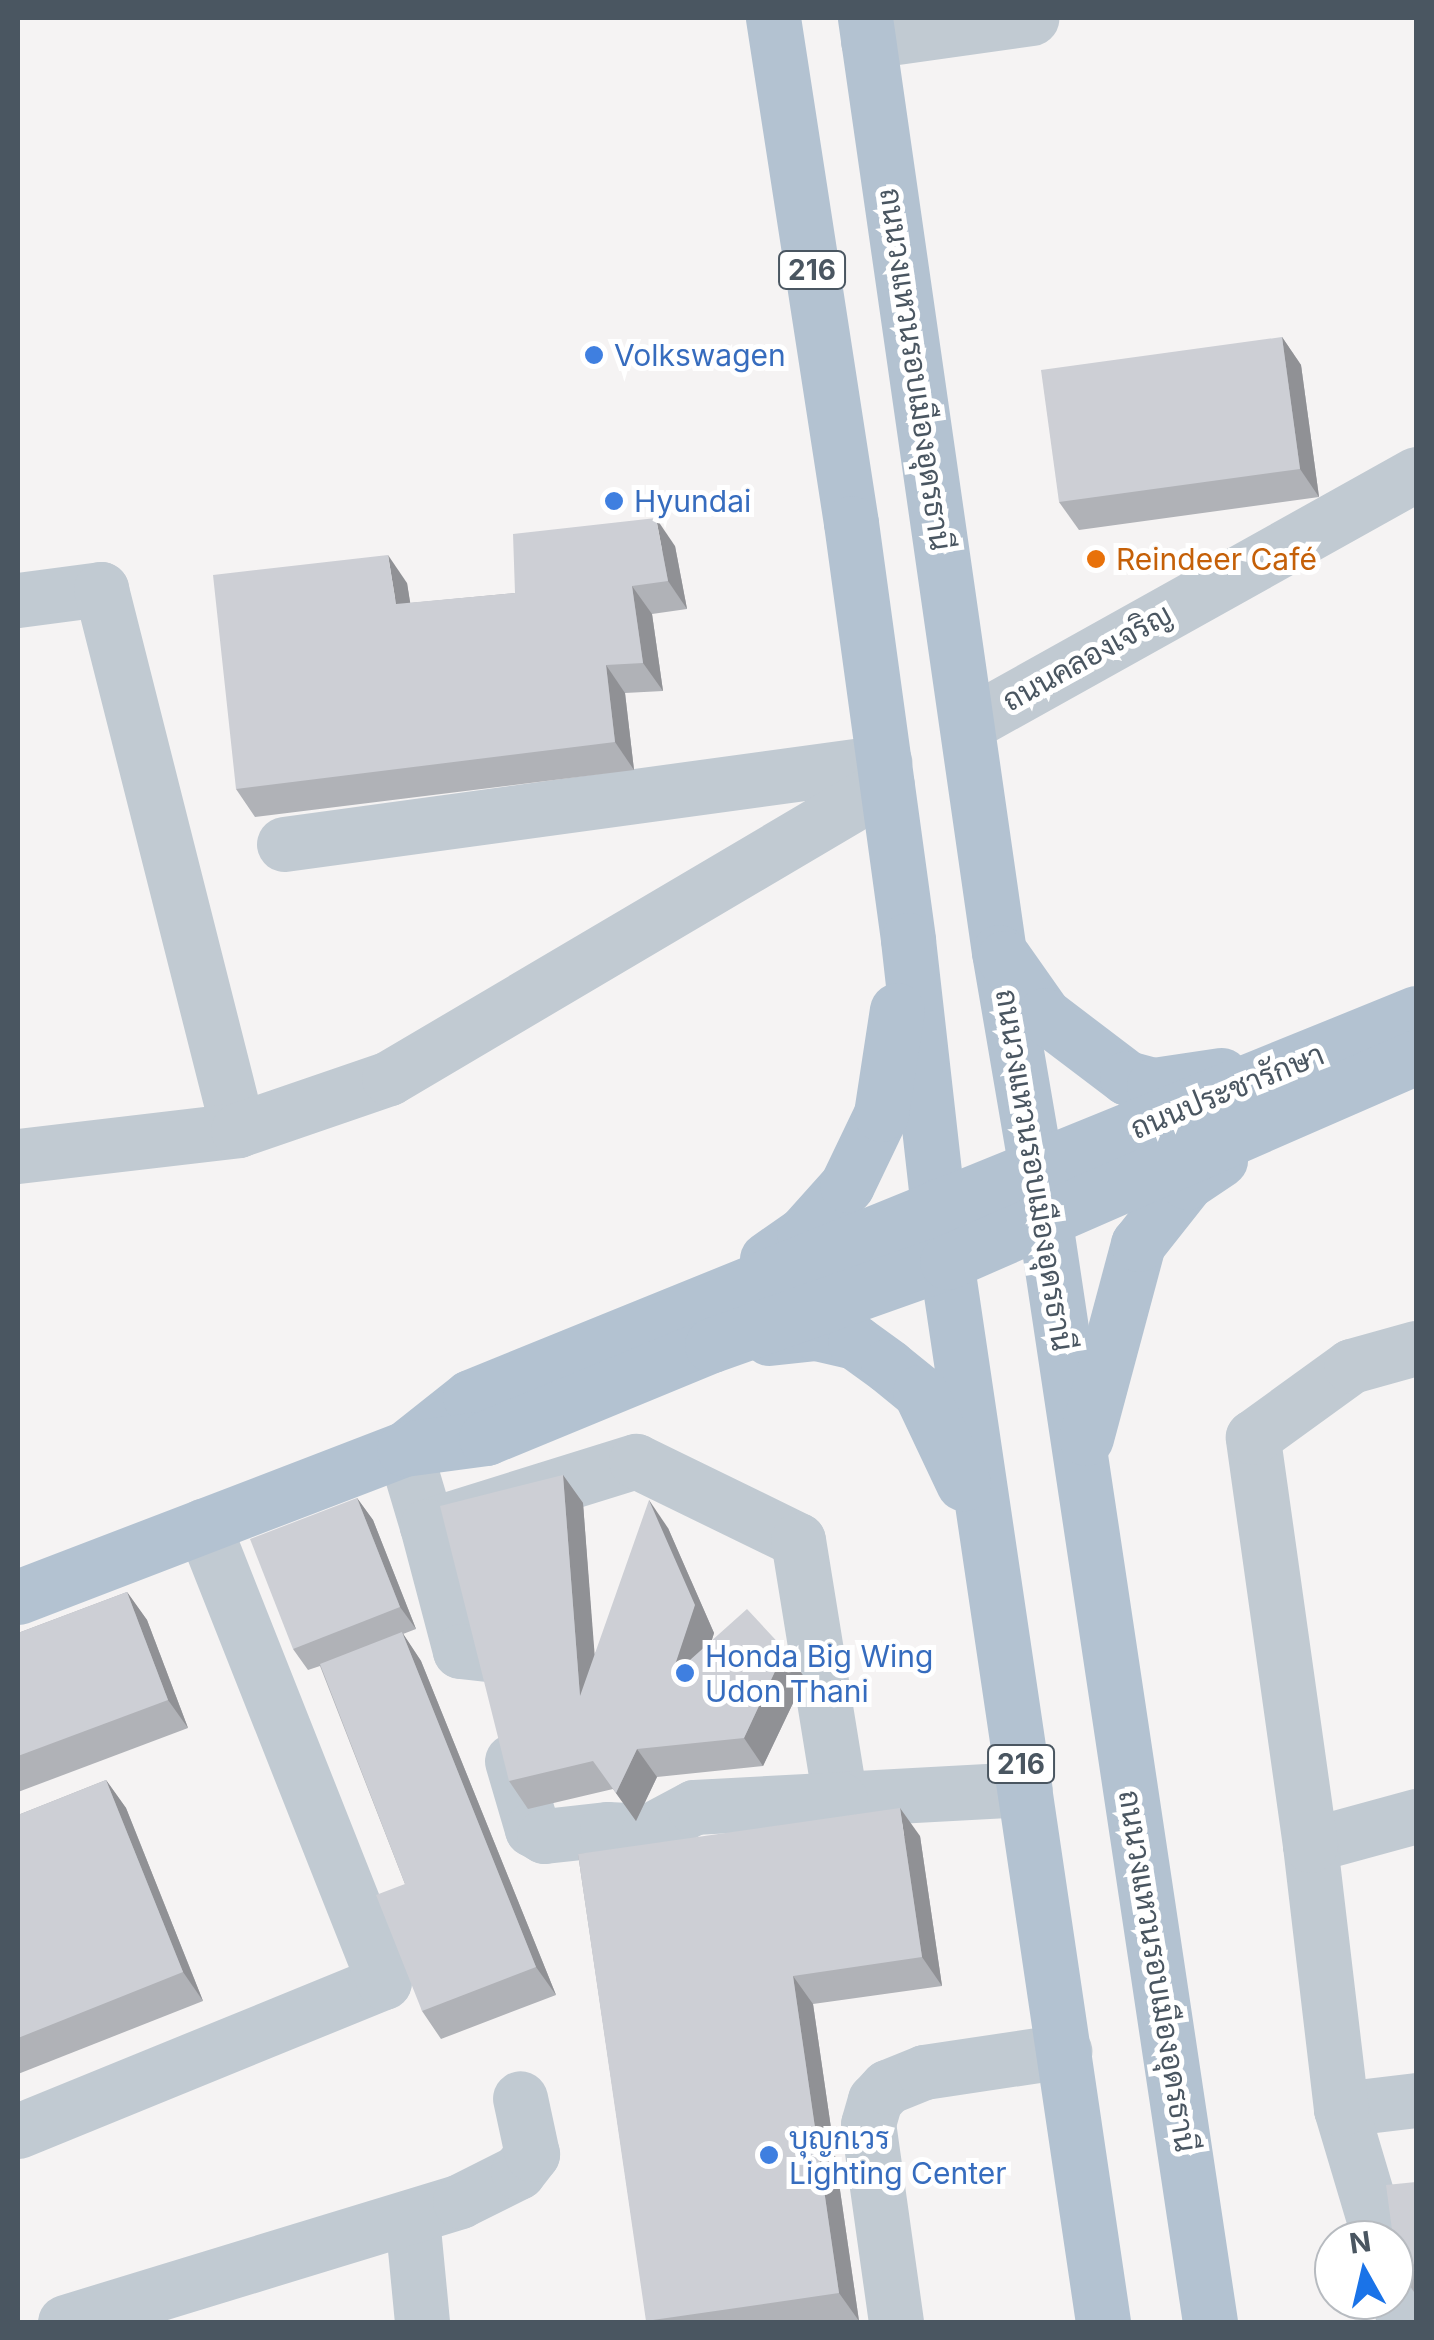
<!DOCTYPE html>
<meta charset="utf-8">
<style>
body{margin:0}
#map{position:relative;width:1434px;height:2340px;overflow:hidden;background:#f5f3f3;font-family:Inter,Sarabun,sans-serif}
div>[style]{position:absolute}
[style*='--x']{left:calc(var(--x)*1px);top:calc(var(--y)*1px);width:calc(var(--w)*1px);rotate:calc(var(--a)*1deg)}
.minor>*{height:55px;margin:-27.5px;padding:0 27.5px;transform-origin:27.5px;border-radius:27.5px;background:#c1cad2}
.major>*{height:55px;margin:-27.5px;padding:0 27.5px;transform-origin:27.5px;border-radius:27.5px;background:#b3c2d1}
.wall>*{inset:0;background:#b0b2b7}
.shaded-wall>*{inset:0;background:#909195}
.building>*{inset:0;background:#cdcfd5}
.dots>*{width:28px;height:28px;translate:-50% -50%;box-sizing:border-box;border:5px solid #fff;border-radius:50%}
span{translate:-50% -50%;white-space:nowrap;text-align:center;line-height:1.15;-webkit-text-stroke:10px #fff;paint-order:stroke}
.shield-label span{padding:2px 8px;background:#fff;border:2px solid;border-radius:8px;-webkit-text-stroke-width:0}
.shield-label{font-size:28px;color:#4a5661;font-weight:700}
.shop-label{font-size:30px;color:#366cbe}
.left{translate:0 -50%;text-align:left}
.street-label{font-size:30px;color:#4a5661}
.food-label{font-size:30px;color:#c56008}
.frame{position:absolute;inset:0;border:20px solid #4a5661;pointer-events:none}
.north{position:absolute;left:1314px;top:2220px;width:100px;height:100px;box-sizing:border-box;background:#fff;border:2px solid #b7bbc0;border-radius:50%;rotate:352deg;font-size:28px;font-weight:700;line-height:40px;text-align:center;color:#4a5661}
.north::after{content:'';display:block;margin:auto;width:35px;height:45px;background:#1a73e8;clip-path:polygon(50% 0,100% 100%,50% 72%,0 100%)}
</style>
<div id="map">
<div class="minor">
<div style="--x:868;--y:41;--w:165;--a:-8"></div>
<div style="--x:18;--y:600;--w:84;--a:-7.5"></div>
<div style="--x:101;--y:589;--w:558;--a:75.79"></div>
<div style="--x:968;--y:724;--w:513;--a:-29.16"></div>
<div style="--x:284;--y:844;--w:606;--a:-7.78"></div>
<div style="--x:18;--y:1156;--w:222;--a:-6.7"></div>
<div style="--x:238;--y:1130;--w:160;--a:-19"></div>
<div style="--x:389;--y:1078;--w:578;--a:-30.56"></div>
<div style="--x:404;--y:1449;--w:80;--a:73.4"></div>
<div style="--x:427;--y:1526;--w:219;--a:-17.3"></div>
<div style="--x:636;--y:1461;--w:180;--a:26"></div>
<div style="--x:798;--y:1540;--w:262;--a:80.8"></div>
<div style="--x:840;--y:1799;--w:185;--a:-3.1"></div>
<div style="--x:427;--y:1526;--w:129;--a:75.2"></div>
<div style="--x:460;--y:1651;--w:29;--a:6"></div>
<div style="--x:512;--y:1761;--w:71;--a:73.6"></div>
<div style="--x:532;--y:1829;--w:14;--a:30"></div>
<div style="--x:544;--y:1836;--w:63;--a:-6.3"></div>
<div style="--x:607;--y:1829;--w:42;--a:2.7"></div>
<div style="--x:649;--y:1831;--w:51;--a:-28.1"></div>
<div style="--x:694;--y:1807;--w:146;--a:-3.1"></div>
<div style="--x:1310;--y:1845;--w:110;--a:-15.3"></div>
<div style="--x:1341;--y:2109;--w:76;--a:-6.8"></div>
<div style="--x:18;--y:2131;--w:395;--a:-22.2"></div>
<div style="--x:384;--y:1982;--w:491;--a:-111.6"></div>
<div style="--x:412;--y:2218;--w:104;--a:84.5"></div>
<div style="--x:1380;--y:2240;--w:137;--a:-106.6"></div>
<div style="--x:1341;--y:2109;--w:266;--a:-96.7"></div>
<div style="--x:1310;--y:1845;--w:412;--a:-98"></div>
<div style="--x:1253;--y:1437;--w:121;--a:-35.9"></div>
<div style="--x:1351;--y:1366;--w:67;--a:-15.5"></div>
<div style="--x:1394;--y:2286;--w:38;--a:73"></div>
<div style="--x:65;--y:2322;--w:413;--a:-17"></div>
<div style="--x:460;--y:2201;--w:65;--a:-26.6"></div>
<div style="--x:518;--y:2172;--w:23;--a:-52"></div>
<div style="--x:532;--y:2154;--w:57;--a:-102.1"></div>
<div style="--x:896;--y:2322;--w:200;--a:-98"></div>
<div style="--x:868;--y:2124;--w:25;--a:-74"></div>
<div style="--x:875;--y:2100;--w:18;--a:-47"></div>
<div style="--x:887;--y:2087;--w:40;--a:-22"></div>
<div style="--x:924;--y:2072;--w:142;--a:-8.5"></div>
</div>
<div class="major">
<div style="--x:773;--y:18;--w:511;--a:81.22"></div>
<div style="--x:851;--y:523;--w:421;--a:82.2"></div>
<div style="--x:908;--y:940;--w:268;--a:83.6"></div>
<div style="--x:938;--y:1206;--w:1128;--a:81.59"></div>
<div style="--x:865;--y:18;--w:944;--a:81.84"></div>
<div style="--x:999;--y:952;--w:274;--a:80.3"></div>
<div style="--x:1045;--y:1222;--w:1112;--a:81.47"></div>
<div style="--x:1004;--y:958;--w:70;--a:54.9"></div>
<div style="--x:1044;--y:1015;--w:104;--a:37.2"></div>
<div style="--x:1127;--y:1078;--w:28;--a:15"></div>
<div style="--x:1154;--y:1085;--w:68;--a:-8.5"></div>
<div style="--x:767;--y:1259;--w:45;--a:-35.1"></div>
<div style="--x:804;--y:1233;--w:64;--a:-48.1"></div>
<div style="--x:847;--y:1185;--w:79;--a:-64.4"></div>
<div style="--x:881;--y:1114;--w:105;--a:-81.3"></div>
<div style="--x:769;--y:1338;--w:47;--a:-6.1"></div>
<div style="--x:816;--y:1333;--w:40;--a:13"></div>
<div style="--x:855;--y:1342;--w:41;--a:36"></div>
<div style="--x:888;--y:1366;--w:41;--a:39.1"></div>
<div style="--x:920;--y:1392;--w:101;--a:64.7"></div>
<div style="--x:1086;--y:1438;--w:201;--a:-75"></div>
<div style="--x:1138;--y:1244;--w:79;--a:-51.7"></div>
<div style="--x:1187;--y:1182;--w:40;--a:-34"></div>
<div style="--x:407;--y:1447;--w:80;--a:-38.4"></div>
<div style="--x:470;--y:1397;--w:1021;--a:-22.09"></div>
<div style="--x:18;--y:1597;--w:413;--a:-21"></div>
<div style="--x:404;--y:1449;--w:83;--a:-7.6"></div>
<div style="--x:486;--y:1438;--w:244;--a:-22.4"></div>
<div style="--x:712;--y:1345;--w:249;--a:-19.5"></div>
<div style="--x:947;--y:1262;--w:512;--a:-23.61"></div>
</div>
<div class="wall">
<div style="clip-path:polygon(1282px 337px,1301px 365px,1319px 497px,1079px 530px,1059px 502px)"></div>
<div style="clip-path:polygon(675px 546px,687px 609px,652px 614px,663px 691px,625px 693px,634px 770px,255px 817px,236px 789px,407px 583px,410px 603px,515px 593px)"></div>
<div style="clip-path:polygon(563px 1475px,583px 1503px,594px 1655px,668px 1528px,714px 1633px,712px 1640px,805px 1678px,763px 1766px,657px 1777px,636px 1821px,613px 1789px,528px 1809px,509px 1781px)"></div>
<div style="clip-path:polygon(357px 1498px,373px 1520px,416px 1629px,403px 1634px,421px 1661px,556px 1995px,441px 2039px,422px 2011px,405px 1884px,320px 1666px,308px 1670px,293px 1649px)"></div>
<div style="clip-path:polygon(127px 1592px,147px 1620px,188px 1728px,18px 1792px,18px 1633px)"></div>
<div style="clip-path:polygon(106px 1780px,126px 1808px,203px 2001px,18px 2074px,18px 1815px)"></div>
<div style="clip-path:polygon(920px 1836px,942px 1986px,813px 2004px,859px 2321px,849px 2322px,647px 2322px,578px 1854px)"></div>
<div style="clip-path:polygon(1416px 2182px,1416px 2295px,1397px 2267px)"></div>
</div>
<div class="shaded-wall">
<div style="clip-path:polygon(1282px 337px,1301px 365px,1319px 497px,1300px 469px)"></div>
<div style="clip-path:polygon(656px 518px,675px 546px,687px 609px,668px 581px)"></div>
<div style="clip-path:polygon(388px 555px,407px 583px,415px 632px,396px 604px)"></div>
<div style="clip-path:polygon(632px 586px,652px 614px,663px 691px,643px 663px)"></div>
<div style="clip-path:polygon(606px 665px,625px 693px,634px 770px,615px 742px)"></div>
<div style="clip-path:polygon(563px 1475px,583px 1503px,600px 1724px,580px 1696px)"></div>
<div style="clip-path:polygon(357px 1498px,373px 1520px,416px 1629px,400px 1607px)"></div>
<div style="clip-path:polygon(649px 1500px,668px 1528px,714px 1633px,691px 1705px,671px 1677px)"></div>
<div style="clip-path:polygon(127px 1592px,147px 1620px,188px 1728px,168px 1700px)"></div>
<div style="clip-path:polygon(402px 1632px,421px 1661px,556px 1995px,536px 1967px)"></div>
<div style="clip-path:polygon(785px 1650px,805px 1678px,763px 1766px,744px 1738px)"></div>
<div style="clip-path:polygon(637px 1749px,657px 1777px,636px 1821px,616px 1793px)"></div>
<div style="clip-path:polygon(106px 1780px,126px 1808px,203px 2001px,183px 1972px)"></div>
<div style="clip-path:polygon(900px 1808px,920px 1836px,942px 1986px,922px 1957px)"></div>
<div style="clip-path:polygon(793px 1976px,813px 2004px,859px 2321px,839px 2293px)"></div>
</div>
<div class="building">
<div style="clip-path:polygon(1282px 337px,1300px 469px,1059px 502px,1041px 370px)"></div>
<div style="clip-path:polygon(656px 518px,668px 581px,632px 586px,643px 663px,606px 665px,615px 742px,236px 789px,213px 575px,388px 555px,396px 604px,515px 593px,513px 534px)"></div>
<div style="clip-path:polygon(563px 1475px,580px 1696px,649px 1500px,695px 1605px,671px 1677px,747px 1609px,785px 1650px,744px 1738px,637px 1749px,616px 1793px,593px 1761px,509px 1781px,440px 1506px)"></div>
<div style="clip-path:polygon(357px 1498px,400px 1607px,293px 1649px,250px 1539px)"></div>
<div style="clip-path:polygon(127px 1592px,168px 1700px,18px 1756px,18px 1633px)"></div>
<div style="clip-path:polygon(402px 1632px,536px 1967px,422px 2011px,376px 1895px,405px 1884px,320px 1664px)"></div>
<div style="clip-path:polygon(106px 1780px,183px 1972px,18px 2038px,18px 1815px)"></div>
<div style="clip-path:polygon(900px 1808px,922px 1957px,793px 1976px,839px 2293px,646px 2321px,578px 1854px)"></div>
<div style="clip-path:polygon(1416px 2182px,1416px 2264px,1397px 2267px,1386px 2185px)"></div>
</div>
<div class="dots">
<div style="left:594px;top:355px;background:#3f7fe0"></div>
<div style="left:614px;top:501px;background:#3f7fe0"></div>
<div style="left:1096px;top:559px;background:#e8710a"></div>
<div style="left:685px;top:1673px;background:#3f7fe0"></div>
<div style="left:769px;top:2155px;background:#3f7fe0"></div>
</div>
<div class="shield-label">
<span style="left:812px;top:270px">216</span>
<span style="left:1021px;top:1764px">216</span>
</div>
<div class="shop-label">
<span class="left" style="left:614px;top:355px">Volkswagen</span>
<span class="left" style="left:634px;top:501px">Hyundai</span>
<span class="left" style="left:705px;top:1673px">Honda Big Wing<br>Udon Thani</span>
<span class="left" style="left:789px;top:2155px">บุญกเวร<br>Lighting Center</span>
</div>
<div class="street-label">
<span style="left:916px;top:369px;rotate:82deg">ถนนวงแหวนรอบเมืองอุดรธานี</span>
<span style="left:1087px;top:657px;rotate:-29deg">ถนนคลองเจริญ</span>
<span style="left:1227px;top:1091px;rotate:-22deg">ถนนประชารักษา</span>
<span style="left:1035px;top:1170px;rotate:81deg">ถนนวงแหวนรอบเมืองอุดรธานี</span>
<span style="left:1158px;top:1971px;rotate:81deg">ถนนวงแหวนรอบเมืองอุดรธานี</span>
</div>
<div class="food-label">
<span class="left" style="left:1116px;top:559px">Reindeer Café</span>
</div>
<div class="frame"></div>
<div class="north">N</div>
</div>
